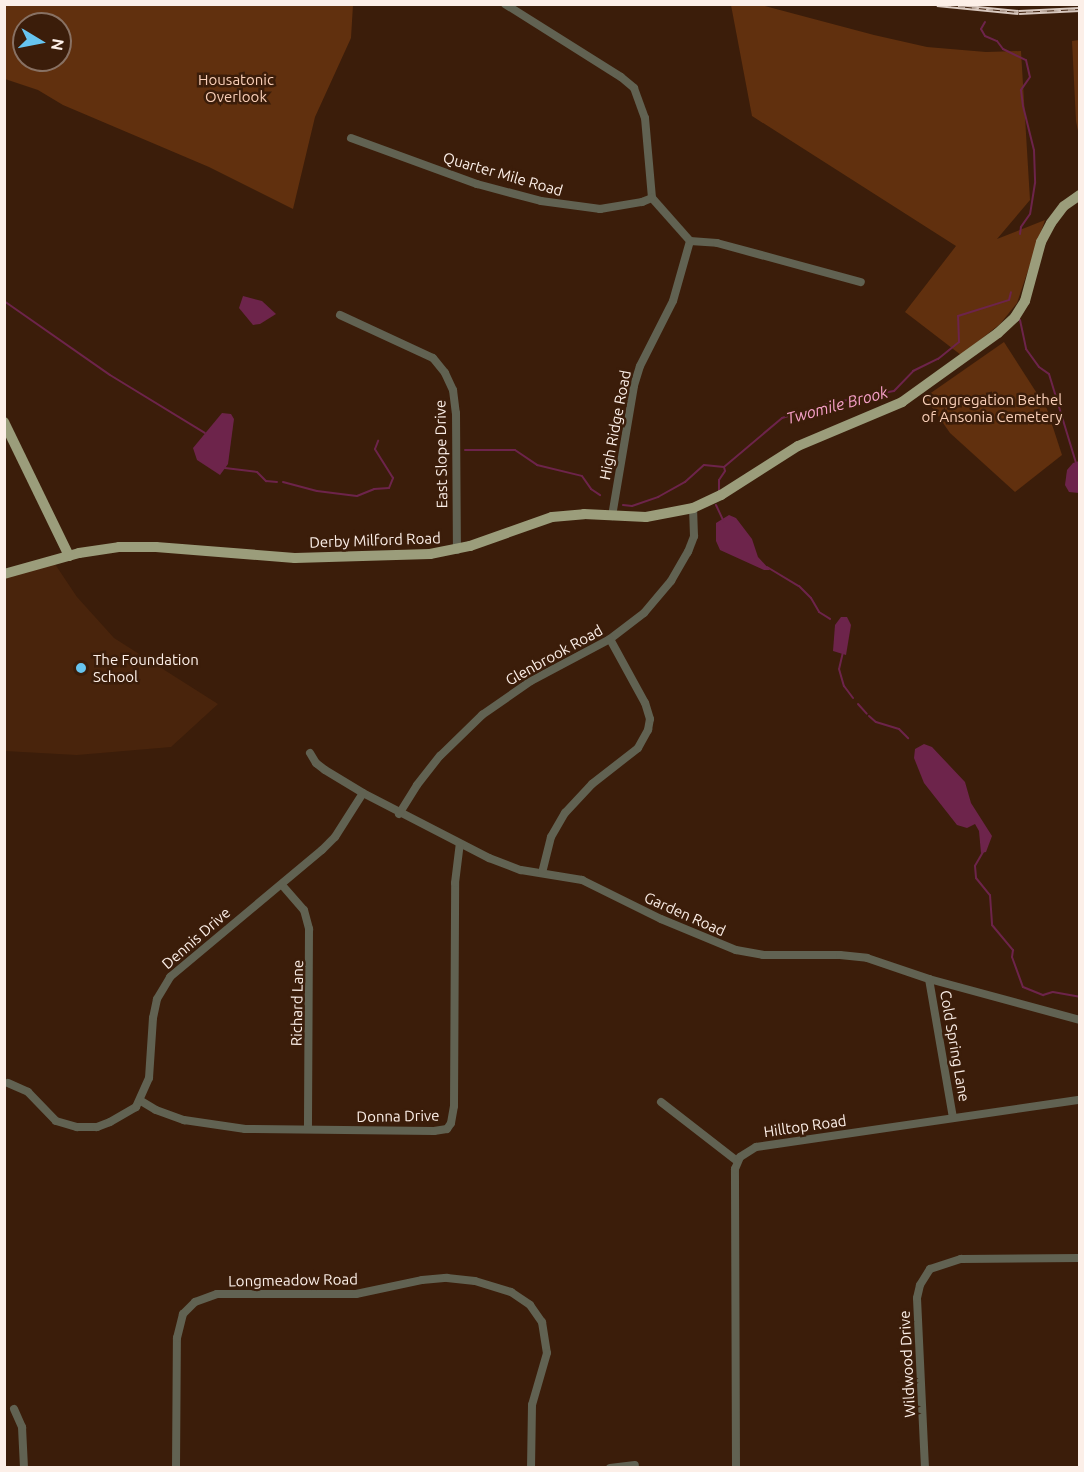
<!DOCTYPE html>
<style>
body{margin:0}
#map{position:relative;width:1084px;height:1472px;overflow:hidden;background:#3b1d0a;font-family:Ubuntu,sans-serif}
div>[style]{position:absolute}
[style*='--x']{left:calc(var(--x)*1px);top:calc(var(--y)*1px);width:calc(var(--w)*1px);rotate:calc(var(--a)*1deg)}
.built>*{inset:0;background:#49240c}
.green>*{inset:0;background:#61300e}
.water>*{inset:0;background:#6d244b}
.stream>*{height:2px;margin:-1px;padding:0 1px;transform-origin:1px;border-radius:1px;background:#6d244b}
.minor>*{height:8px;margin:-4px;padding:0 4px;transform-origin:4px;border-radius:4px;background:#616252}
.major>*{height:10px;margin:-5px;padding:0 5px;transform-origin:5px;border-radius:5px;background:#9b9d7b}
.rail>*{height:4.5px;margin-top:-2.25px;transform-origin:0;background:repeating-linear-gradient(90deg,#3b1d0a 0 7px,#d8c8bf 0 14px);box-sizing:border-box;border-block:2px solid #d8c8bf}
.dots>*{width:16px;height:16px;translate:-50% -50%;box-sizing:border-box;border:3px solid #3b1d0a;border-radius:50%}
span{translate:-50% -50%;white-space:nowrap;text-align:center;line-height:1.15;-webkit-text-stroke:5px #3b1d0a;paint-order:stroke}
.park-label{font-size:15px;color:#f9cfb8}
.street-label{font-size:15px;color:#fcefe8}
.poi-label{font-size:15px;color:#fcefe8}
.left{translate:0 -50%;text-align:left}
.water-label{font-size:16px;color:#f6a0c8;font-style:italic}
.frame{position:absolute;inset:0;border:6px solid #fcefe8;pointer-events:none}
.north{position:absolute;left:12px;top:12px;width:60px;height:60px;box-sizing:border-box;background:#3b1d0a;border:2px solid #887163;border-radius:50%;rotate:100deg;font-size:16px;font-weight:700;line-height:24px;text-align:center;color:#fcefe8}
.north::after{content:'';display:block;margin:auto;width:21px;height:27px;background:#67c4f0;clip-path:polygon(50% 0,100% 100%,50% 72%,0 100%)}
</style>
<div id="map">
<div class="built">
<div style="clip-path:polygon(55px 564px,77px 597px,114px 638px,218px 704px,171px 747px,77px 755px,5px 751px,5px 578px)"></div>
</div>
<div class="green">
<div style="clip-path:polygon(evenodd,4px 5px,353px 5px,351px 38px,315px 117px,293px 209px,209px 167px,63px 105px,38px 90px,5px 79px,4px 5px,24px 24px,60px 24px,60px 60px,24px 60px,24px 24px)"></div>
<div style="clip-path:polygon(731px 5px,761px 5px,874px 35px,927px 47px,986px 52px,1021px 51px,1030px 200px,997px 239px,1045px 220px,1017px 303px,1000px 324px,961px 355px,905px 312px,956px 246px,752px 116px)"></div>
<div style="clip-path:polygon(1079px 40px,1080px 40px,1079px 136px,1076px 121px,1072px 41px)"></div>
<div style="clip-path:polygon(1004px 342px,1047px 409px,1062px 455px,1015px 492px,950px 433px,925px 397px)"></div>
</div>
<div class="water">
<div style="clip-path:polygon(243px 296px,262px 301px,276px 314px,260px 324px,253px 325px,239px 308px)"></div>
<div style="clip-path:polygon(222px 413px,231px 414px,234px 419px,228px 464px,220px 475px,197px 460px,193px 448px)"></div>
<div style="clip-path:polygon(1079px 461px,1079px 493px,1069px 492px,1065px 485px,1067px 470px,1073px 463px)"></div>
<div style="clip-path:polygon(729px 515px,736px 518px,752px 539px,758px 557px,770px 570px,764px 570px,720px 550px,716px 541px,716px 523px)"></div>
<div style="clip-path:polygon(841px 617px,847px 617px,851px 625px,846px 655px,833px 651px,835px 625px)"></div>
<div style="clip-path:polygon(924px 744px,932px 747px,965px 782px,971px 803px,992px 836px,986px 852px,981px 853px,979px 831px,975px 824px,967px 828px,957px 825px,924px 783px,914px 758px,915px 749px)"></div>
</div>
<div class="stream">
<div style="--x:985;--y:22;--w:8;--a:120"></div>
<div style="--x:981;--y:29;--w:8;--a:60"></div>
<div style="--x:985;--y:36;--w:13;--a:23"></div>
<div style="--x:997;--y:41;--w:10;--a:53"></div>
<div style="--x:1003;--y:49;--w:25;--a:26"></div>
<div style="--x:1026;--y:60;--w:17;--a:77"></div>
<div style="--x:1030;--y:77;--w:16;--a:125"></div>
<div style="--x:1021;--y:90;--w:16;--a:83"></div>
<div style="--x:1023;--y:106;--w:45;--a:76"></div>
<div style="--x:1034;--y:150;--w:33;--a:88"></div>
<div style="--x:1035;--y:183;--w:31;--a:99"></div>
<div style="--x:1030;--y:214;--w:16;--a:125"></div>
<div style="--x:1021;--y:227;--w:7;--a:98"></div>
<div style="--x:4;--y:301;--w:129;--a:34.9"></div>
<div style="--x:110;--y:375;--w:111;--a:31.4"></div>
<div style="--x:1020;--y:320;--w:30;--a:78"></div>
<div style="--x:1026;--y:349;--w:22;--a:54"></div>
<div style="--x:1039;--y:367;--w:12;--a:35"></div>
<div style="--x:1049;--y:374;--w:93;--a:73.1"></div>
<div style="--x:465;--y:450;--w:50;--a:0"></div>
<div style="--x:515;--y:450;--w:27;--a:34"></div>
<div style="--x:537;--y:465;--w:46;--a:13.7"></div>
<div style="--x:582;--y:476;--w:16;--a:55"></div>
<div style="--x:591;--y:489;--w:11;--a:34"></div>
<div style="--x:225;--y:468;--w:32;--a:7"></div>
<div style="--x:257;--y:472;--w:13;--a:45"></div>
<div style="--x:266;--y:481;--w:11;--a:5"></div>
<div style="--x:283;--y:482;--w:35;--a:15"></div>
<div style="--x:317;--y:491;--w:40;--a:7.1"></div>
<div style="--x:357;--y:496;--w:18;--a:-22"></div>
<div style="--x:374;--y:489;--w:15;--a:-4"></div>
<div style="--x:389;--y:488;--w:11;--a:-68"></div>
<div style="--x:393;--y:478;--w:34;--a:-122"></div>
<div style="--x:375;--y:449;--w:9;--a:-69"></div>
<div style="--x:719;--y:490;--w:10;--a:-90"></div>
<div style="--x:719;--y:480;--w:11;--a:-56"></div>
<div style="--x:725;--y:471;--w:4;--a:-104"></div>
<div style="--x:724;--y:467;--w:76;--a:-40.2"></div>
<div style="--x:782;--y:418;--w:47;--a:-17.3"></div>
<div style="--x:827;--y:404;--w:68;--a:-11"></div>
<div style="--x:894;--y:391;--w:28;--a:-46"></div>
<div style="--x:913;--y:371;--w:28;--a:-26"></div>
<div style="--x:938;--y:359;--w:27;--a:-39"></div>
<div style="--x:959;--y:342;--w:26;--a:-92"></div>
<div style="--x:958;--y:316;--w:53;--a:-17.4"></div>
<div style="--x:1009;--y:300;--w:8;--a:-76"></div>
<div style="--x:623;--y:505;--w:9;--a:6"></div>
<div style="--x:632;--y:506;--w:28;--a:-19"></div>
<div style="--x:658;--y:497;--w:31;--a:-29"></div>
<div style="--x:685;--y:482;--w:25;--a:-42"></div>
<div style="--x:704;--y:465;--w:20;--a:6"></div>
<div style="--x:716;--y:505;--w:17;--a:65"></div>
<div style="--x:767;--y:567;--w:37;--a:31"></div>
<div style="--x:799;--y:586;--w:17;--a:45"></div>
<div style="--x:811;--y:598;--w:16;--a:60"></div>
<div style="--x:819;--y:612;--w:13;--a:32"></div>
<div style="--x:843;--y:652;--w:17;--a:103"></div>
<div style="--x:839;--y:669;--w:18;--a:74"></div>
<div style="--x:844;--y:686;--w:15;--a:53"></div>
<div style="--x:858;--y:704;--w:13;--a:48"></div>
<div style="--x:869;--y:716;--w:9;--a:41"></div>
<div style="--x:876;--y:722;--w:24;--a:17"></div>
<div style="--x:899;--y:729;--w:13;--a:45"></div>
<div style="--x:983;--y:852;--w:16;--a:120"></div>
<div style="--x:975;--y:866;--w:12;--a:85"></div>
<div style="--x:976;--y:878;--w:22;--a:51"></div>
<div style="--x:990;--y:895;--w:30;--a:86"></div>
<div style="--x:992;--y:925;--w:33;--a:50"></div>
<div style="--x:1013;--y:950;--w:7;--a:98"></div>
<div style="--x:1012;--y:957;--w:32;--a:70"></div>
<div style="--x:1023;--y:987;--w:22;--a:22"></div>
<div style="--x:1043;--y:995;--w:10;--a:-17"></div>
<div style="--x:1053;--y:992;--w:27;--a:10"></div>
</div>
<div class="minor">
<div style="--x:505;--y:4;--w:137;--a:32.2"></div>
<div style="--x:621;--y:77;--w:17;--a:40"></div>
<div style="--x:634;--y:88;--w:32;--a:70"></div>
<div style="--x:645;--y:118;--w:80;--a:85"></div>
<div style="--x:652;--y:198;--w:57;--a:48.5"></div>
<div style="--x:690;--y:241;--w:62;--a:105.8"></div>
<div style="--x:673;--y:301;--w:73;--a:116.9"></div>
<div style="--x:640;--y:366;--w:21;--a:107"></div>
<div style="--x:634;--y:386;--w:132;--a:99.6"></div>
<div style="--x:351;--y:138;--w:134;--a:20.1"></div>
<div style="--x:477;--y:184;--w:66;--a:14.9"></div>
<div style="--x:541;--y:201;--w:60;--a:7.7"></div>
<div style="--x:600;--y:209;--w:43;--a:-9.5"></div>
<div style="--x:642;--y:202;--w:11;--a:-22"></div>
<div style="--x:690;--y:241;--w:27;--a:4"></div>
<div style="--x:717;--y:243;--w:149;--a:15.2"></div>
<div style="--x:340;--y:315;--w:102;--a:24.8"></div>
<div style="--x:433;--y:358;--w:19;--a:51"></div>
<div style="--x:445;--y:373;--w:19;--a:65"></div>
<div style="--x:453;--y:390;--w:23;--a:83"></div>
<div style="--x:456;--y:413;--w:137;--a:89.6"></div>
<div style="--x:310;--y:753;--w:12;--a:59"></div>
<div style="--x:316;--y:763;--w:11;--a:38"></div>
<div style="--x:325;--y:770;--w:44;--a:31.2"></div>
<div style="--x:363;--y:793;--w:142;--a:27.3"></div>
<div style="--x:489;--y:858;--w:34;--a:21"></div>
<div style="--x:521;--y:870;--w:62;--a:9.3"></div>
<div style="--x:582;--y:880;--w:88;--a:26.3"></div>
<div style="--x:661;--y:919;--w:81;--a:22.5"></div>
<div style="--x:736;--y:950;--w:27;--a:10"></div>
<div style="--x:763;--y:955;--w:77;--a:0"></div>
<div style="--x:840;--y:955;--w:27;--a:6"></div>
<div style="--x:867;--y:958;--w:65;--a:18.7"></div>
<div style="--x:929;--y:979;--w:156;--a:15.2"></div>
<div style="--x:399;--y:814;--w:34;--a:-58"></div>
<div style="--x:417;--y:785;--w:37;--a:-52"></div>
<div style="--x:440;--y:756;--w:59;--a:-44.3"></div>
<div style="--x:482;--y:715;--w:60;--a:-34.8"></div>
<div style="--x:531;--y:681;--w:89;--a:-28"></div>
<div style="--x:610;--y:639;--w:43;--a:-37.4"></div>
<div style="--x:644;--y:613;--w:42;--a:-49.8"></div>
<div style="--x:671;--y:581;--w:34;--a:-60"></div>
<div style="--x:688;--y:552;--w:17;--a:-69"></div>
<div style="--x:694;--y:536;--w:28;--a:-92"></div>
<div style="--x:542;--y:873;--w:37;--a:-76"></div>
<div style="--x:551;--y:837;--w:28;--a:-60"></div>
<div style="--x:565;--y:813;--w:40;--a:-47"></div>
<div style="--x:592;--y:784;--w:58;--a:-38"></div>
<div style="--x:638;--y:748;--w:21;--a:-61"></div>
<div style="--x:648;--y:730;--w:11;--a:-80"></div>
<div style="--x:650;--y:719;--w:17;--a:-107"></div>
<div style="--x:645;--y:703;--w:73;--a:-118.7"></div>
<div style="--x:282;--y:885;--w:33;--a:49"></div>
<div style="--x:304;--y:910;--w:20;--a:75"></div>
<div style="--x:309;--y:929;--w:200;--a:90.3"></div>
<div style="--x:929;--y:979;--w:141;--a:80.2"></div>
<div style="--x:8;--y:1083;--w:22;--a:24"></div>
<div style="--x:28;--y:1092;--w:40;--a:46"></div>
<div style="--x:56;--y:1121;--w:22;--a:16"></div>
<div style="--x:77;--y:1127;--w:20;--a:0"></div>
<div style="--x:97;--y:1127;--w:14;--a:-21"></div>
<div style="--x:110;--y:1122;--w:30;--a:-30"></div>
<div style="--x:136;--y:1107;--w:32;--a:-66"></div>
<div style="--x:149;--y:1078;--w:60;--a:-86.2"></div>
<div style="--x:153;--y:1018;--w:19;--a:-78"></div>
<div style="--x:157;--y:999;--w:26;--a:-59"></div>
<div style="--x:170;--y:977;--w:198;--a:-39.9"></div>
<div style="--x:322;--y:850;--w:18;--a:-45"></div>
<div style="--x:335;--y:837;--w:52;--a:-57.5"></div>
<div style="--x:141;--y:1101;--w:17;--a:31"></div>
<div style="--x:156;--y:1110;--w:30;--a:20"></div>
<div style="--x:184;--y:1120;--w:62;--a:8.4"></div>
<div style="--x:245;--y:1129;--w:189;--a:0.6"></div>
<div style="--x:434;--y:1131;--w:13;--a:-9"></div>
<div style="--x:447;--y:1129;--w:7;--a:-56"></div>
<div style="--x:451;--y:1123;--w:17;--a:-80"></div>
<div style="--x:454;--y:1106;--w:223;--a:-89.7"></div>
<div style="--x:455;--y:883;--w:39;--a:-83"></div>
<div style="--x:661;--y:1102;--w:96;--a:37.8"></div>
<div style="--x:14;--y:1409;--w:20;--a:66"></div>
<div style="--x:22;--y:1427;--w:41;--a:87.2"></div>
<div style="--x:176;--y:1468;--w:130;--a:-89.6"></div>
<div style="--x:177;--y:1338;--w:25;--a:-76"></div>
<div style="--x:183;--y:1314;--w:17;--a:-45"></div>
<div style="--x:195;--y:1302;--w:23;--a:-20"></div>
<div style="--x:217;--y:1294;--w:139;--a:0"></div>
<div style="--x:356;--y:1294;--w:67;--a:-12"></div>
<div style="--x:422;--y:1280;--w:25;--a:-5"></div>
<div style="--x:447;--y:1278;--w:28;--a:6"></div>
<div style="--x:475;--y:1281;--w:38;--a:17"></div>
<div style="--x:511;--y:1292;--w:23;--a:34"></div>
<div style="--x:530;--y:1305;--w:21;--a:55"></div>
<div style="--x:542;--y:1322;--w:31;--a:81"></div>
<div style="--x:547;--y:1353;--w:54;--a:106.1"></div>
<div style="--x:532;--y:1405;--w:63;--a:90.9"></div>
<div style="--x:610;--y:1468;--w:25;--a:-7"></div>
<div style="--x:736;--y:1468;--w:299;--a:-90.2"></div>
<div style="--x:735;--y:1169;--w:13;--a:-67"></div>
<div style="--x:740;--y:1157;--w:19;--a:-32"></div>
<div style="--x:756;--y:1147;--w:327;--a:-8.3"></div>
<div style="--x:925;--y:1468;--w:170;--a:-92.7"></div>
<div style="--x:917;--y:1298;--w:13;--a:-77"></div>
<div style="--x:920;--y:1285;--w:19;--a:-58"></div>
<div style="--x:930;--y:1269;--w:33;--a:-18"></div>
<div style="--x:961;--y:1259;--w:119;--a:-0.5"></div>
</div>
<div class="major">
<div style="--x:4;--y:422;--w:149;--a:64.1"></div>
<div style="--x:4;--y:574;--w:78;--a:-15.6"></div>
<div style="--x:79;--y:553;--w:40;--a:-8.5"></div>
<div style="--x:119;--y:547;--w:37;--a:0"></div>
<div style="--x:156;--y:547;--w:139;--a:4.5"></div>
<div style="--x:295;--y:558;--w:135;--a:-1.7"></div>
<div style="--x:430;--y:554;--w:41;--a:-11.3"></div>
<div style="--x:470;--y:546;--w:87;--a:-19.5"></div>
<div style="--x:552;--y:517;--w:32;--a:-5"></div>
<div style="--x:584;--y:514;--w:62;--a:2.8"></div>
<div style="--x:646;--y:517;--w:48;--a:-10.8"></div>
<div style="--x:693;--y:508;--w:31;--a:-25"></div>
<div style="--x:721;--y:495;--w:91;--a:-32.5"></div>
<div style="--x:798;--y:446;--w:113;--a:-22.9"></div>
<div style="--x:902;--y:402;--w:118;--a:-35.7"></div>
<div style="--x:998;--y:333;--w:23;--a:-43"></div>
<div style="--x:1015;--y:317;--w:19;--a:-58"></div>
<div style="--x:1025;--y:301;--w:61;--a:-74.8"></div>
<div style="--x:1041;--y:242;--w:21;--a:-62"></div>
<div style="--x:1051;--y:223;--w:21;--a:-53"></div>
<div style="--x:1064;--y:206;--w:19;--a:-35"></div>
</div>
<div class="rail">
<div style="--x:937;--y:4;--w:82;--a:5.6"></div>
<div style="--x:1019;--y:12;--w:61;--a:-2.8"></div>
</div>
<div class="dots">
<div style="left:81px;top:668px;background:#67c4f0"></div>
</div>
<div class="park-label">
<span style="left:236px;top:88px">Housatonic<br>Overlook</span>
<span style="left:992px;top:408px">Congregation Bethel<br>of Ansonia Cemetery</span>
</div>
<div class="street-label">
<span style="left:503px;top:174px;rotate:16deg">Quarter Mile Road</span>
<span style="left:615px;top:425px;rotate:-79deg">High Ridge Road</span>
<span style="left:441px;top:454px;rotate:-91deg">East Slope Drive</span>
<span style="left:375px;top:540px;rotate:-2deg">Derby Milford Road</span>
<span style="left:554px;top:655px;rotate:-29deg">Glenbrook Road</span>
<span style="left:685px;top:914px;rotate:24deg">Garden Road</span>
<span style="left:196px;top:938px;rotate:-41deg">Dennis Drive</span>
<span style="left:297px;top:1003px;rotate:-89deg">Richard Lane</span>
<span style="left:955px;top:1046px;rotate:80deg">Cold Spring Lane</span>
<span style="left:398px;top:1116px;rotate:-1deg">Donna Drive</span>
<span style="left:805px;top:1126px;rotate:-8deg">Hilltop Road</span>
<span style="left:293px;top:1280px;rotate:-1deg">Longmeadow Road</span>
<span style="left:907px;top:1364px;rotate:-93deg">Wildwood Drive</span>
</div>
<div class="poi-label">
<span class="left" style="left:93px;top:668px">The Foundation<br>School</span>
</div>
<div class="water-label">
<span style="left:837px;top:405px;rotate:-15deg">Twomile Brook</span>
</div>
<div class="frame"></div>
<div class="north">N</div>
</div>
